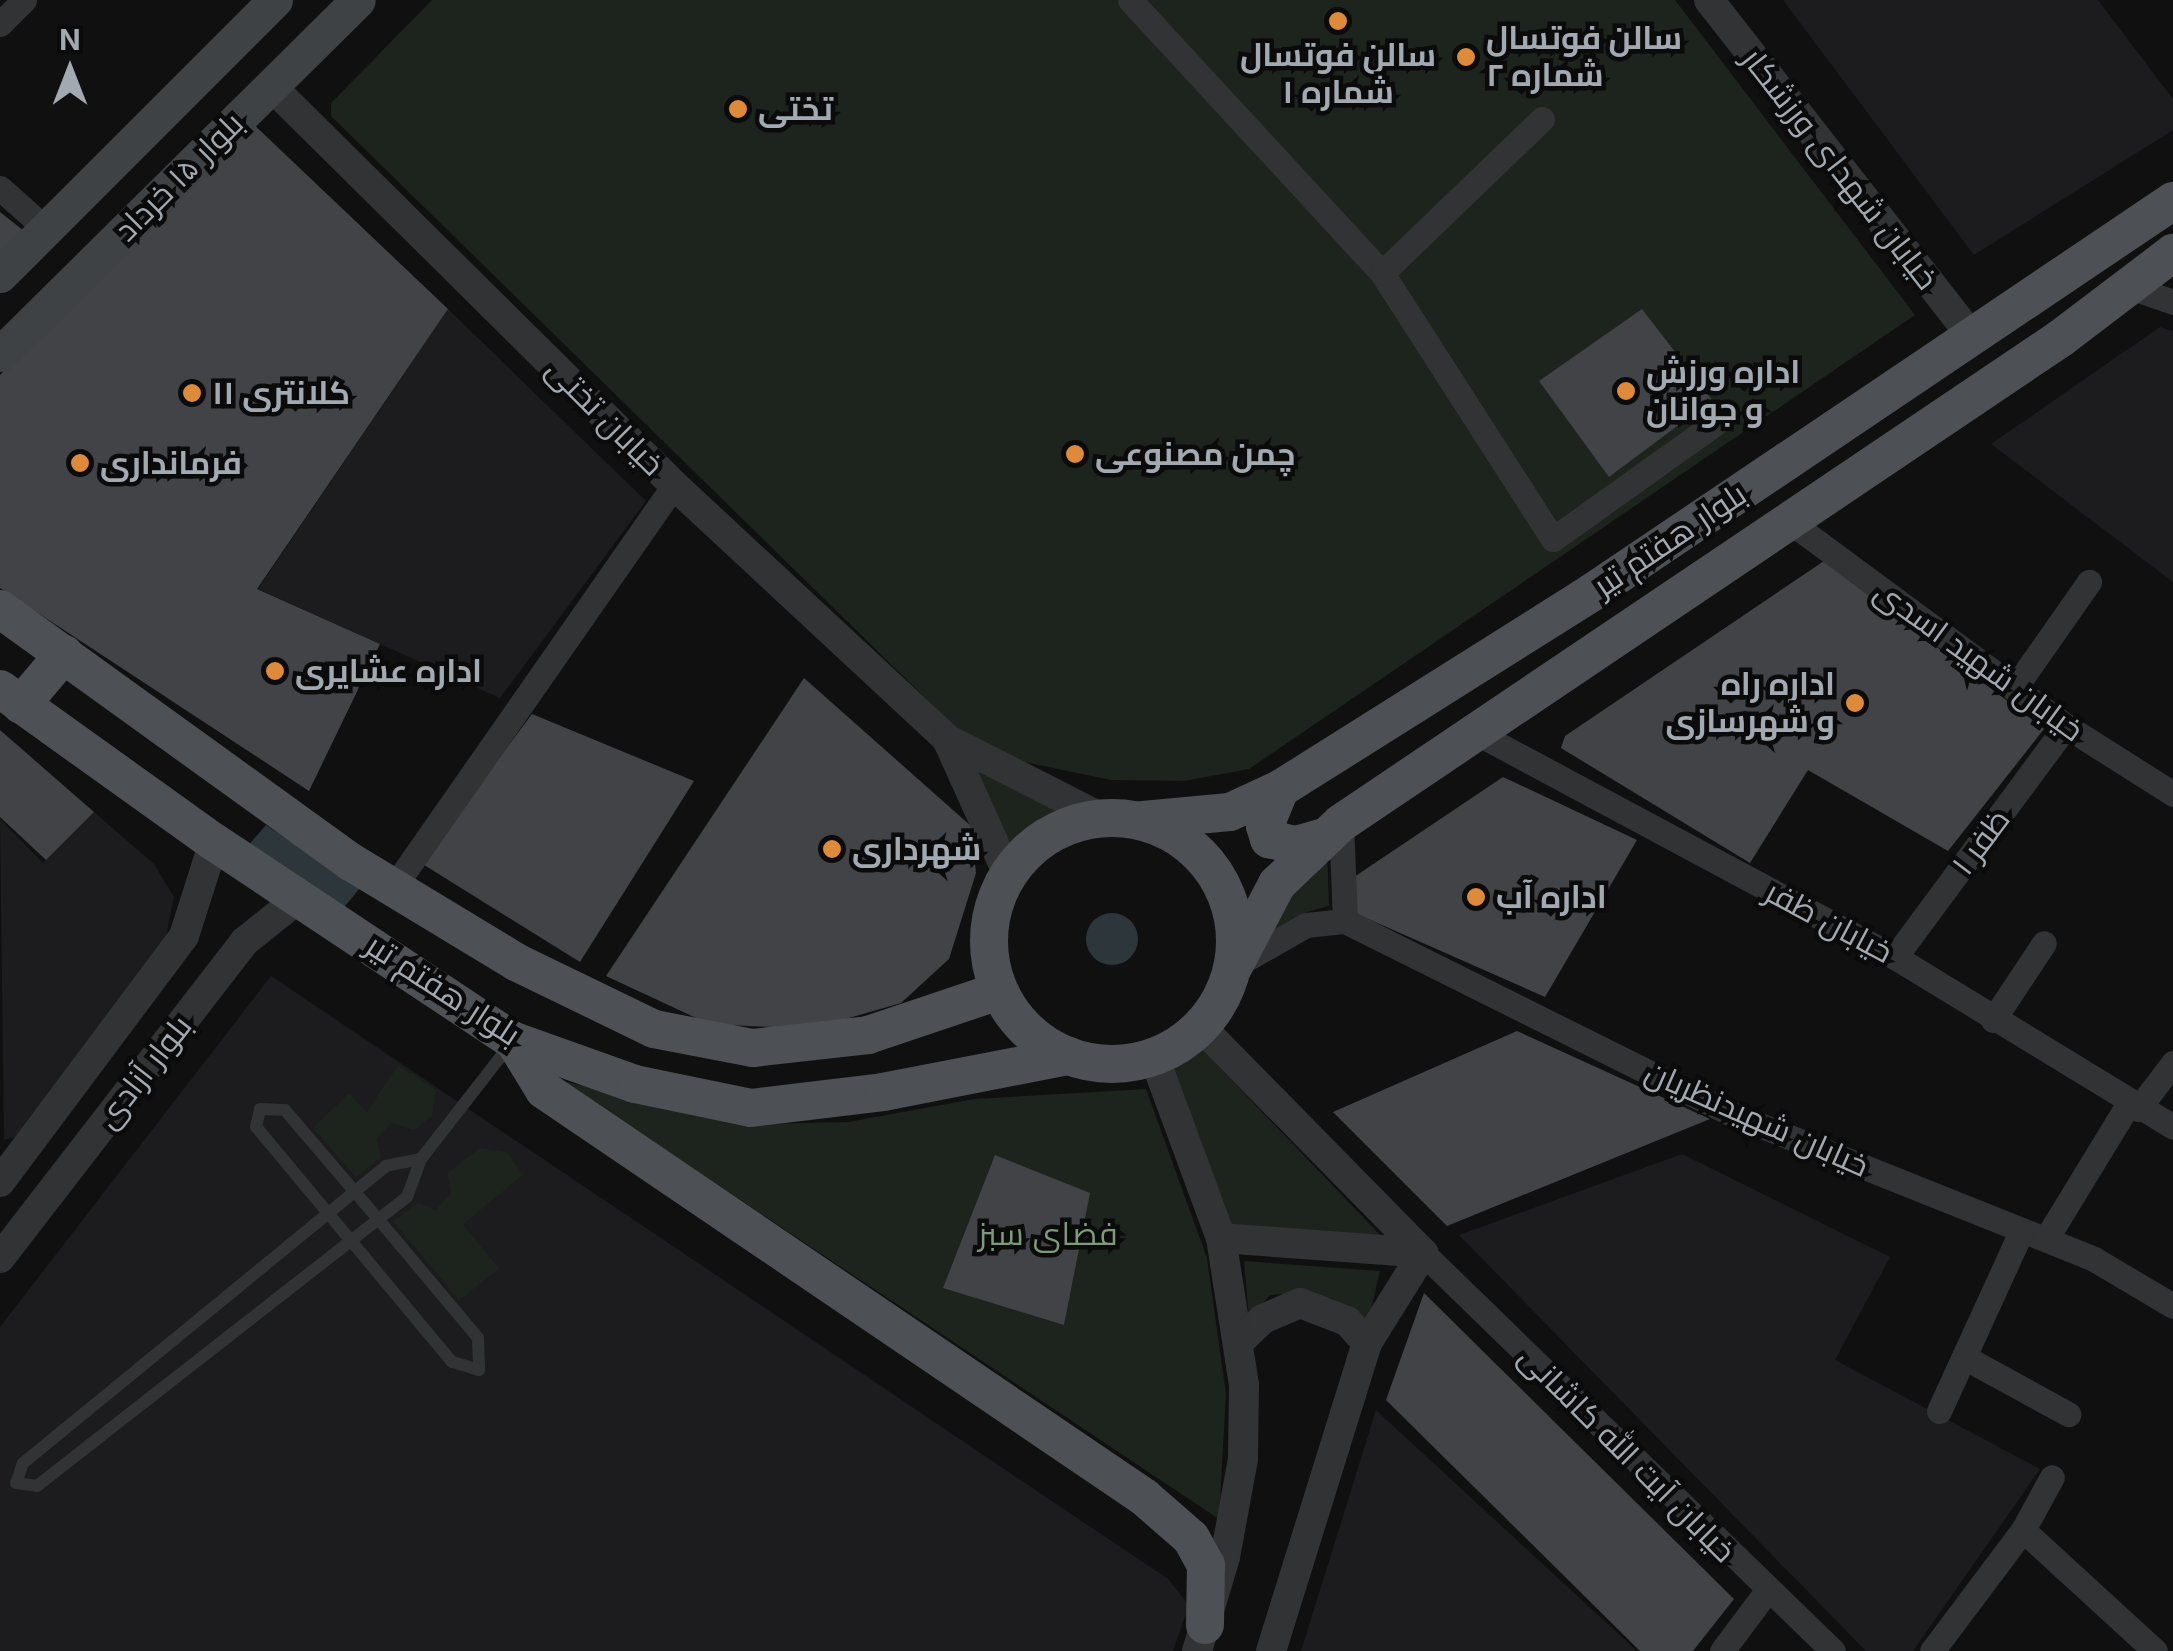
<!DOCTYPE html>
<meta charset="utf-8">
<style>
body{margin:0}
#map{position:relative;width:2173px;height:1651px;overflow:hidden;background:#101011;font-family:Inter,Cairo,sans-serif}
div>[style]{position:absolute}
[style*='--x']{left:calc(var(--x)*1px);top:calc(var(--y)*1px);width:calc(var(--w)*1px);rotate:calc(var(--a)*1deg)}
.built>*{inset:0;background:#1c1c1e}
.green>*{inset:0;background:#1d231d}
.water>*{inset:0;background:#2d363a}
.round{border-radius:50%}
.building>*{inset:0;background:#414346}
.service>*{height:12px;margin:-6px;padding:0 6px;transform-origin:6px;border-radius:6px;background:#313335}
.minor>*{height:25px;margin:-12.5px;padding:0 12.5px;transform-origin:12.5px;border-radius:12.5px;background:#313335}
.tertiary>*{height:30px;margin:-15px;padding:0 15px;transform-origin:15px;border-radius:15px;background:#313335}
.secondary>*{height:35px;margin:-17.5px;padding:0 17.5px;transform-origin:17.5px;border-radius:17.5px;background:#3f4245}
.primary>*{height:38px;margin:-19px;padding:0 19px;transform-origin:19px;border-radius:19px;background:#4d5054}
.primary>.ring{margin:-19px;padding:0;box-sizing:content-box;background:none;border:38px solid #4d5054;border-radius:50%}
.dots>*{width:28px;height:28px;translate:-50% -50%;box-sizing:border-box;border:5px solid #0b0b0c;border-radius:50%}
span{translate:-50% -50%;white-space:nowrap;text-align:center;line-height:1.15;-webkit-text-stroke:9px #0b0b0c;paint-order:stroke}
.poi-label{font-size:32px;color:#a2a9b0;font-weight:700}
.left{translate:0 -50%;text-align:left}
.right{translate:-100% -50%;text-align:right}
.street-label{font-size:32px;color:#a2a9b0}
.park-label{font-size:32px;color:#7f9a7b}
.north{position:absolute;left:20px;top:20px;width:100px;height:100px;-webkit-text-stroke:8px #0b0b0c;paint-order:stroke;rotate:0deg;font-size:28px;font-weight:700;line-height:40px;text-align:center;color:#a2a9b0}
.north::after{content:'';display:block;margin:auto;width:35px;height:45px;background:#a2a9b0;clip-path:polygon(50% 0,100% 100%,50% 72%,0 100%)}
</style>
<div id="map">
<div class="built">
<div style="clip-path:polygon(1783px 0,2098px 0,2173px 99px,2173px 130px,1974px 255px)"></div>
<div style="clip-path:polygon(448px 309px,646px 501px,500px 698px,258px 589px)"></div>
<div style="clip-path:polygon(2160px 327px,2173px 331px,2173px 582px,1991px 444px)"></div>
<div style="clip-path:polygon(94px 812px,154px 864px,174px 897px,166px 936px,15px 1137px,4px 1140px,0 819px,43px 863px)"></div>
<div style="clip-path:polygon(271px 976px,1168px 1579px,1189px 1605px,1173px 1651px,0 1651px,0 1327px)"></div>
<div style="clip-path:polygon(1682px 1154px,1890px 1257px,1835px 1360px,2040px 1469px,1913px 1651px,1866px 1651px,1459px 1235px)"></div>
<div style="clip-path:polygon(1376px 1410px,1637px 1651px,1301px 1651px)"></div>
</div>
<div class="green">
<div style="clip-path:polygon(432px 0,1675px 0,1915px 315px,1249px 769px,1184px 781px,1111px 780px,1024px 762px,956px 728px,331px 116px,331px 103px)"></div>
<div style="clip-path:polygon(956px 748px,1089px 816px,1060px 822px,1008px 865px)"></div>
<div style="clip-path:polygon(1327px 845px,1329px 906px,1307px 912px,1260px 943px,1285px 892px)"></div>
<div style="clip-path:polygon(1199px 1046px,1384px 1239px,1228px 1235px,1154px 1067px)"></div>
<div style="clip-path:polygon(398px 1065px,436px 1090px,432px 1116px,414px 1130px,391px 1123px,377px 1139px,381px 1158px,356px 1177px,313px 1128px,349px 1093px,367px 1112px)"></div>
<div style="clip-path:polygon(562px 1081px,763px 1124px,848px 1122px,974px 1099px,1146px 1089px,1207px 1258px,1226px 1394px,1219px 1519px)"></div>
<div style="clip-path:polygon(480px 1148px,507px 1152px,523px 1175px,463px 1224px,499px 1269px,459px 1300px,393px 1221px,418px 1203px,436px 1210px,451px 1193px,447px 1173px)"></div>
<div style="clip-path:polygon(1244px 1261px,1380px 1271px,1368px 1322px,1332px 1299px,1298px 1293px,1270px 1295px,1249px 1319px)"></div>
</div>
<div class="water">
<div style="clip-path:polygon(266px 825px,360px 888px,341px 911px,246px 848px)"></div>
<div class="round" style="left:1086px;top:913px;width:52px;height:52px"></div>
</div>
<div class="building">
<div style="clip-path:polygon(250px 121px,448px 309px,257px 589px,380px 644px,309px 791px,0 588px,0 375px)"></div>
<div style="clip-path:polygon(0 212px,24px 231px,0 255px)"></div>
<div style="clip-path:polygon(1642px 309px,1712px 400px,1609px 477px,1539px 381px)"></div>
<div style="clip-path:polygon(1824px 561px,2044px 729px,1948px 851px,1808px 770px,1750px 863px,1561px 748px,1565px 736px)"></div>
<div style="clip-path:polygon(804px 678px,971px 826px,976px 873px,949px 959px,901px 1003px,811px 1029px,709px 1024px,606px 976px)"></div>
<div style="clip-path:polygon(532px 714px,694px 781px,580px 962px,421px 863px)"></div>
<div style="clip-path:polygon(0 730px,94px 812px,46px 860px,0 817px)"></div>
<div style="clip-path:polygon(1503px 777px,1637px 840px,1545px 997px,1348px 910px,1345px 883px)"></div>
<div style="clip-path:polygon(1517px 1031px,1710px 1119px,1447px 1226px,1333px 1112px)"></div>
<div style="clip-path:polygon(995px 1155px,1090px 1193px,1064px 1325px,943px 1288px)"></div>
<div style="clip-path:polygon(1424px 1293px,1734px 1599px,1693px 1651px,1640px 1651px,1386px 1400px)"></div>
</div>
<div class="service">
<div style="--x:260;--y:1109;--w:25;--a:2"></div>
<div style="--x:285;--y:1110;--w:145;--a:49.5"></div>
<div style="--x:379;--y:1220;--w:154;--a:50"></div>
<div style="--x:478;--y:1338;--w:32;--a:88"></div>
<div style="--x:479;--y:1370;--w:28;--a:-163"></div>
<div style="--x:452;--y:1362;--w:306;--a:-129.8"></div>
<div style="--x:256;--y:1127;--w:18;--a:-77"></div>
<div style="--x:421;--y:1159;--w:36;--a:169"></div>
<div style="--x:386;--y:1166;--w:469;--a:140.7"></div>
<div style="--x:23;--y:1463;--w:21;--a:109"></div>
<div style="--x:16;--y:1483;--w:21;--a:8"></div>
<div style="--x:37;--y:1486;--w:469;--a:-38"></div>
<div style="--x:407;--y:1197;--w:40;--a:-69.8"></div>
<div style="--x:421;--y:1159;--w:143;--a:-52.1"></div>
</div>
<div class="minor">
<div style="--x:1130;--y:0;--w:372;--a:47.3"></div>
<div style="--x:1382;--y:273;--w:316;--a:57.3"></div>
<div style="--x:1553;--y:539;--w:201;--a:-35.5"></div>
<div style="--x:0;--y:24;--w:34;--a:-45"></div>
<div style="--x:0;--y:188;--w:62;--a:41.7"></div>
<div style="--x:1382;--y:273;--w:222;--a:-43.9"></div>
<div style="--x:2124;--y:285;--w:52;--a:19.1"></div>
<div style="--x:1789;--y:521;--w:345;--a:36.5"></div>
<div style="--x:2066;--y:726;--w:127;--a:32.4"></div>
<div style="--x:2014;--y:689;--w:131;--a:-55"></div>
<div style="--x:1475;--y:732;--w:476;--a:28.2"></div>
<div style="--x:1895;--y:957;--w:326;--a:31.4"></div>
<div style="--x:393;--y:888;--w:491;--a:-55.1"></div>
<div style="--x:1345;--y:921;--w:432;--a:26.5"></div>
<div style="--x:1732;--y:1114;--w:390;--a:21.8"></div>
<div style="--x:2094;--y:1259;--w:92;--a:30.7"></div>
<div style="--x:1895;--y:957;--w:287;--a:-53.5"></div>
<div style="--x:1234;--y:966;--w:83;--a:-29.7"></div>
<div style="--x:1306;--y:925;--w:39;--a:-6"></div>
<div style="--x:1345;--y:921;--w:98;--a:-92.3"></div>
<div style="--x:1993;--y:1020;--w:92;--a:-56.5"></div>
<div style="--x:2138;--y:1109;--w:58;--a:-52.7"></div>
<div style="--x:2046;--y:1239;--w:159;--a:-58.6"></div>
<div style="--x:1423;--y:1253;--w:571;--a:44.15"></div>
<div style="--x:1964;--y:1357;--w:119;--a:28.7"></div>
<div style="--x:1939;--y:1411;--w:199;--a:-65.4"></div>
<div style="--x:2023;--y:1530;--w:179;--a:42.5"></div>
<div style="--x:1722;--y:1651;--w:74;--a:-53.3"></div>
<div style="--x:1932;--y:1651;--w:151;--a:-53.1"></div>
<div style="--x:2023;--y:1530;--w:60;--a:-61.3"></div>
</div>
<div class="tertiary">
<div style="--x:1709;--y:0;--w:427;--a:52"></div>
<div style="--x:271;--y:86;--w:567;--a:44.71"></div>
<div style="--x:674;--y:485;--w:373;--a:42.9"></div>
<div style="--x:947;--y:739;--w:172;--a:27"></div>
<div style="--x:947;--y:739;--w:148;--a:65.7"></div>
<div style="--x:1201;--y:1027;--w:317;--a:45.5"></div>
<div style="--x:1423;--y:1253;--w:106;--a:121.9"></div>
<div style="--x:1367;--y:1343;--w:323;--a:107.3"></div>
<div style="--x:1154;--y:1057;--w:193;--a:69.7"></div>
<div style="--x:1221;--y:1238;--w:149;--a:81.1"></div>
<div style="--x:1244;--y:1385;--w:74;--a:90.8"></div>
<div style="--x:1243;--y:1459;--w:100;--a:100.4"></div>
<div style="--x:1225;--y:1557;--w:98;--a:106.6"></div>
<div style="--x:0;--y:1182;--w:307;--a:-53.2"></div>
<div style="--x:184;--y:936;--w:99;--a:-72.3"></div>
<div style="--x:1221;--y:1238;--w:203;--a:4.2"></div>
<div style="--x:0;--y:1258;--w:399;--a:-52.3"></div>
<div style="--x:244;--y:942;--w:70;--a:-38.7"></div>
<div style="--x:1241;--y:1340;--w:30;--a:-44"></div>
<div style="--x:1263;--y:1319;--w:40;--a:-23.4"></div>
<div style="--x:1300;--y:1303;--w:50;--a:21"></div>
<div style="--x:1347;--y:1321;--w:30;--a:48"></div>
</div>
<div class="secondary">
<div style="--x:0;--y:275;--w:389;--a:-45"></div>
<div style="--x:0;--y:354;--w:503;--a:-44.68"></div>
</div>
<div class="primary">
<div style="--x:0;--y:609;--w:433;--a:35.8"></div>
<div style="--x:351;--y:862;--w:193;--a:31.2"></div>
<div style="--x:516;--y:962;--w:153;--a:25.9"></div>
<div style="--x:654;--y:1029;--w:101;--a:10.9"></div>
<div style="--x:753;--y:1048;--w:116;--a:-6.4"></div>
<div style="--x:868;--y:1035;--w:138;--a:-18.6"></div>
<div style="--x:0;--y:689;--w:263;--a:35.6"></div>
<div style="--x:214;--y:842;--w:360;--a:33.6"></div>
<div style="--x:514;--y:1041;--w:128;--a:19.6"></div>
<div style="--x:635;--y:1084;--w:118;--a:11.7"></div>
<div style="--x:751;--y:1108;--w:133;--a:-6.9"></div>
<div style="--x:883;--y:1092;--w:189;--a:-11"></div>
<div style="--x:21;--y:705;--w:67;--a:-49.9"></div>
<div style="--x:1280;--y:789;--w:40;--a:112"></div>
<div style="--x:1265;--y:826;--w:14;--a:73"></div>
<div style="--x:1269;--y:839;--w:28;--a:13"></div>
<div style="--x:1296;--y:845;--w:32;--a:-16"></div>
<div class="ring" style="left:989px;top:818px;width:208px;height:208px"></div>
<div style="--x:1143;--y:820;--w:87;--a:-5.3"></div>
<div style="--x:1230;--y:812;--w:55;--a:-24.7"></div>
<div style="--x:1280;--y:789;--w:368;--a:-32.2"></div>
<div style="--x:1591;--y:593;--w:702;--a:-33.96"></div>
<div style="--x:1234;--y:966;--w:93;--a:-62.3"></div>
<div style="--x:1277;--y:884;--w:88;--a:-43.6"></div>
<div style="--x:1341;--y:823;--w:868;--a:-33.96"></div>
<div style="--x:2061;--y:338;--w:141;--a:-37.2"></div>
<div style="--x:514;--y:1041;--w:57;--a:58.5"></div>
<div style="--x:544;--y:1090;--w:725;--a:34.15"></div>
<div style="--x:1144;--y:1497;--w:62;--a:41.1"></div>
<div style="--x:1191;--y:1538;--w:31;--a:61"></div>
<div style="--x:1206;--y:1565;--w:60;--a:91"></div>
</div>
<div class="dots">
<div style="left:1338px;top:21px;background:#dd8a3b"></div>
<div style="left:1466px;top:57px;background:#dd8a3b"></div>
<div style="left:738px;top:109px;background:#dd8a3b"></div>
<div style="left:1626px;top:391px;background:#dd8a3b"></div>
<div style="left:192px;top:393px;background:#dd8a3b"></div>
<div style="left:1075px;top:454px;background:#dd8a3b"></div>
<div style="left:80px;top:463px;background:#dd8a3b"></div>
<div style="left:275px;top:671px;background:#dd8a3b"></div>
<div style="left:1855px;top:703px;background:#dd8a3b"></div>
<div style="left:832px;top:849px;background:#dd8a3b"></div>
<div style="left:1476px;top:897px;background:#dd8a3b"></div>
</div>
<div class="poi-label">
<span class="left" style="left:1486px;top:57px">سالن فوتسال<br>شماره ۲</span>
<span style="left:1338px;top:74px">سالن فوتسال<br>شماره ۱</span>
<span class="left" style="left:758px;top:109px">تختی</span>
<span class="left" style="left:1646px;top:391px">اداره ورزش<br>و جوانان</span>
<span class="left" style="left:212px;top:393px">کلانتری ۱۱</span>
<span class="left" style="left:1095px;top:454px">چمن مصنوعی</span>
<span class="left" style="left:100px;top:463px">فرمانداری</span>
<span class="left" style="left:295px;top:671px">اداره عشایری</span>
<span class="right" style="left:1835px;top:703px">اداره راه<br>و شهرسازی</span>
<span class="left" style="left:852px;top:849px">شهرداری</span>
<span class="left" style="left:1496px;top:897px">اداره آب</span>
</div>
<div class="street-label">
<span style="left:1840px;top:169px;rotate:52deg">خیابان شهدای ورزشکار</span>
<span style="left:179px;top:177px;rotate:-45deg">بلوار ۱۵ خرداد</span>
<span style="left:605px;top:417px;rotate:45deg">خیابان تختی</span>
<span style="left:1670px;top:540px;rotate:-34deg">بلوار هفتم تیر</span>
<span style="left:1979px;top:661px;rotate:36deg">خیابان شهید اسدی</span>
<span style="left:1981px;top:842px;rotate:-53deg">ظفر ۱</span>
<span style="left:1829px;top:922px;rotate:28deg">خیابان ظفر</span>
<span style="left:443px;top:990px;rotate:33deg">بلوار هفتم تیر</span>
<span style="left:144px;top:1072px;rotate:-52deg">بلوار آزادی</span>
<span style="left:1757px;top:1119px;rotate:24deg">خیابان شهیدنظریان</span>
<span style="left:1627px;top:1454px;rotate:45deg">خیابان آیت الله کاشانی</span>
</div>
<div class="park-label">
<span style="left:1048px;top:1234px">فضای سبز</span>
</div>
<div class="north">N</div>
</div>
